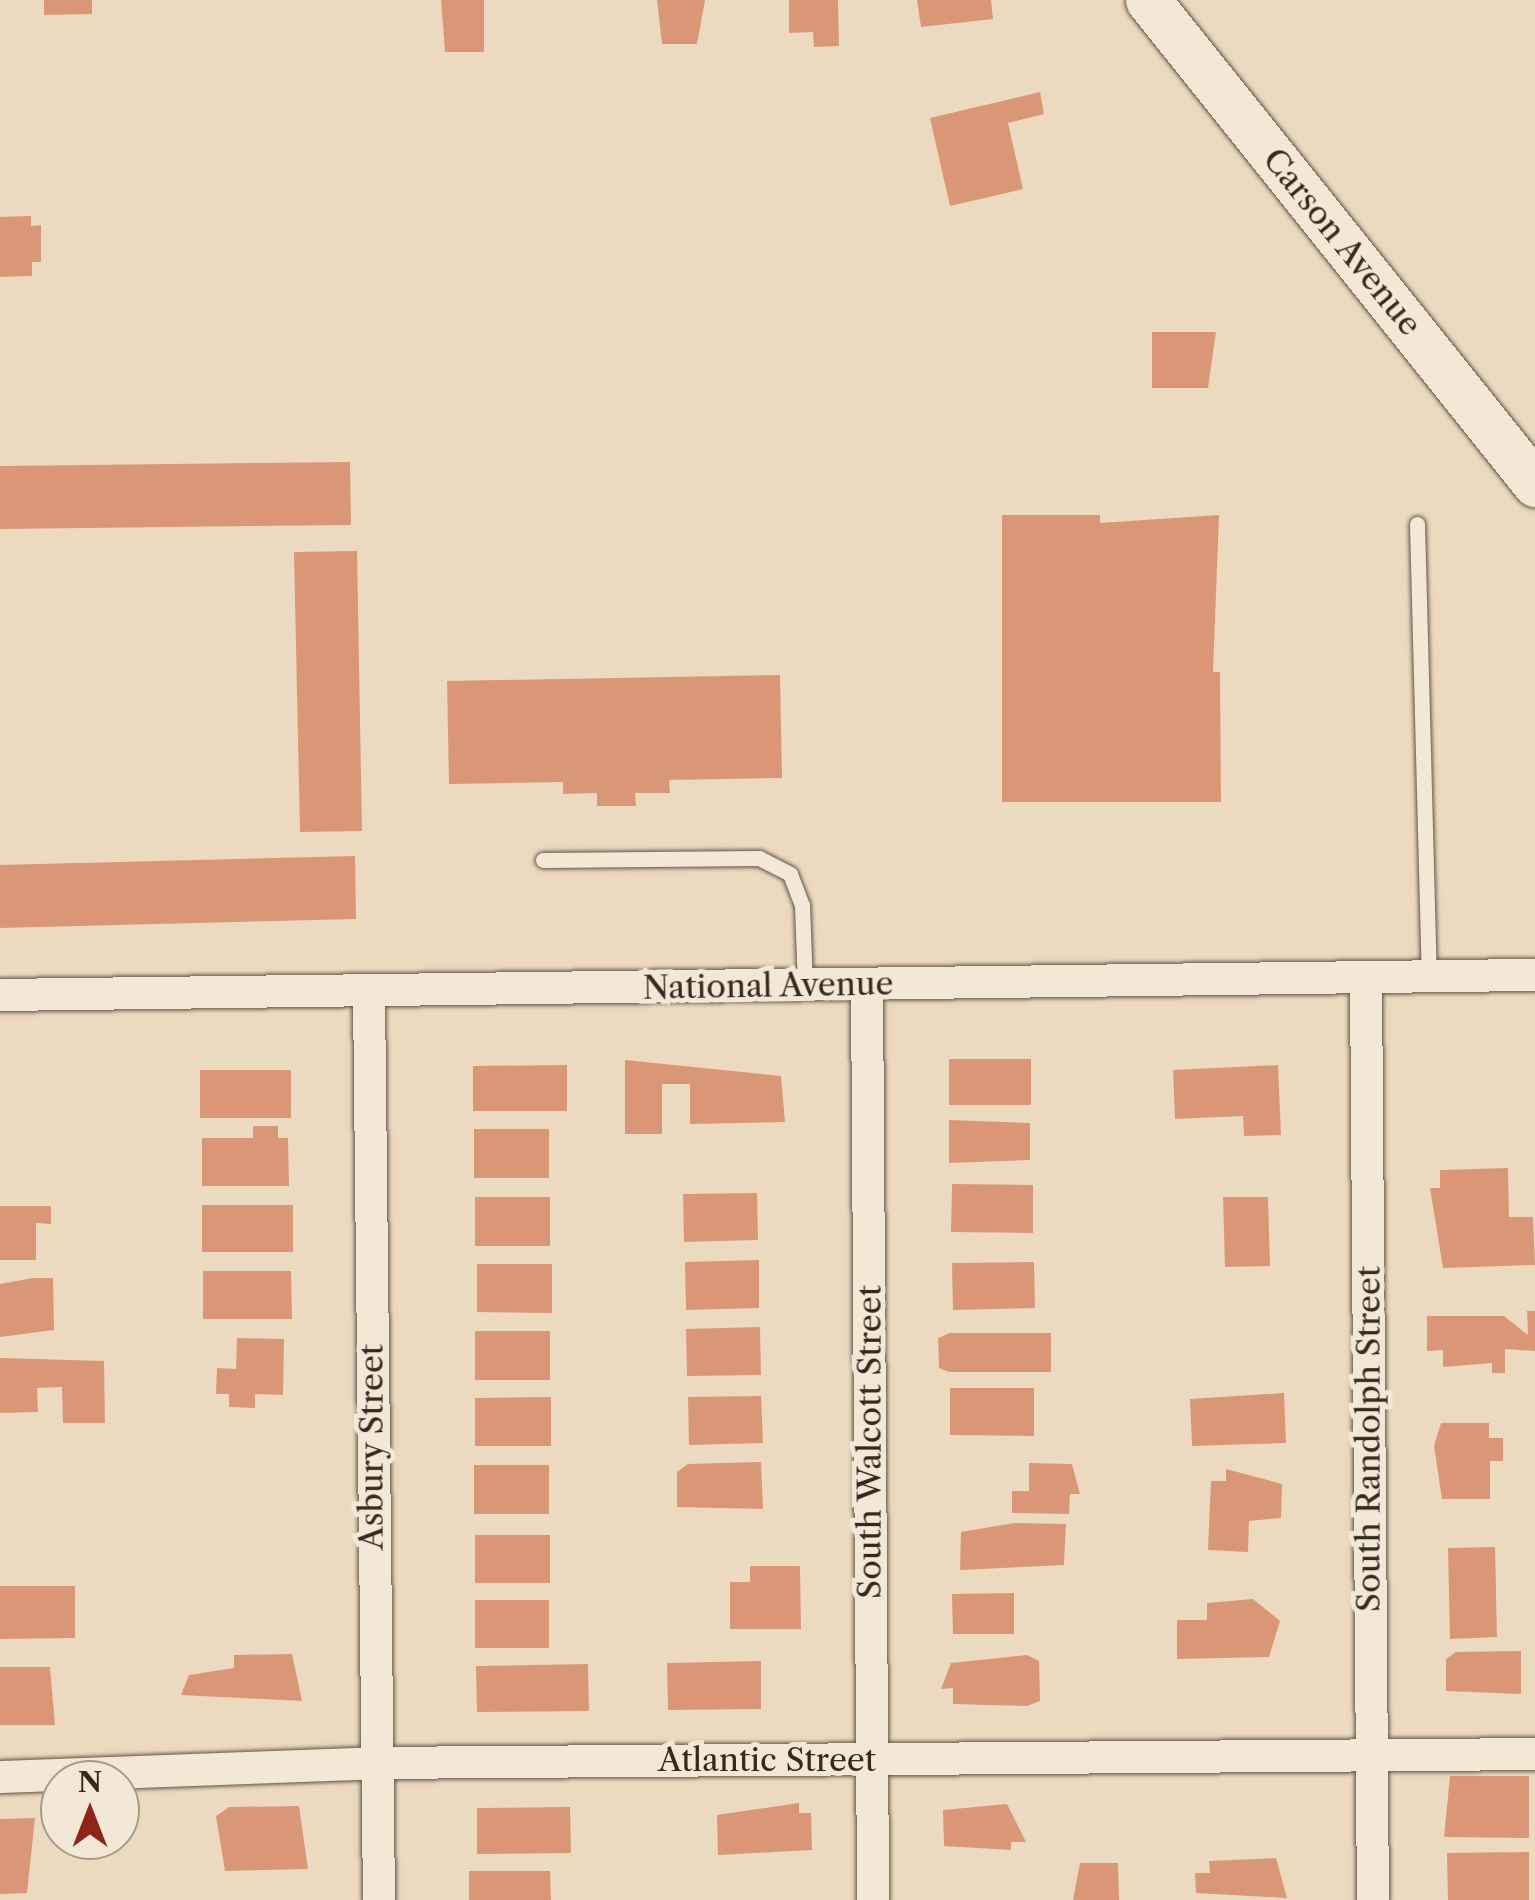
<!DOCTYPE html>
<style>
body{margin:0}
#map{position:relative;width:1535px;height:1900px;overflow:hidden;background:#ecdac0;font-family:"Libre Caslon Text",serif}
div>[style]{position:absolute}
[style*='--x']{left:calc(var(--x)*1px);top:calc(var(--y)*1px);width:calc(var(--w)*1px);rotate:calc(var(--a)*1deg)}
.building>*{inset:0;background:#da9778}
.roads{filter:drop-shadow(0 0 2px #625646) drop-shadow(0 0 2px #625646)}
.service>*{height:15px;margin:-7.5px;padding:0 7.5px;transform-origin:7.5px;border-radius:7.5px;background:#f3e7d6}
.minor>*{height:32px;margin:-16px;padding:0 16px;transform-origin:16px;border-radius:16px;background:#f3e7d6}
.secondary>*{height:45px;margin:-22.5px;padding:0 22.5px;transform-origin:22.5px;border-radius:22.5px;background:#f3e7d6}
span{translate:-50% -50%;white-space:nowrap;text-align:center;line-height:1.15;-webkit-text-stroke:10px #f3e7d6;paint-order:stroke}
.street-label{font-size:32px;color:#342a1e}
.north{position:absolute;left:40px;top:1760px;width:100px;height:100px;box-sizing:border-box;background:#f3e7d6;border:2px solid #a79b8c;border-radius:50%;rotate:0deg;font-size:28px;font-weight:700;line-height:40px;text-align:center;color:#342a1e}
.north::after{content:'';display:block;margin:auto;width:35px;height:45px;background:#8f2418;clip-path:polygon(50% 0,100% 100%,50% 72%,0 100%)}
</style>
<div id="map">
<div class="building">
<div style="clip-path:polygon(44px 0,92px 0,92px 14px,44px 15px)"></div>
<div style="clip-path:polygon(441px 0,484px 0,484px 52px,445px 52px)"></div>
<div style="clip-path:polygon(657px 0,705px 0,697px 44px,662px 44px)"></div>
<div style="clip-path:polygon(789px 0,838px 0,839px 46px,814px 47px,813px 32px,789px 33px)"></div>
<div style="clip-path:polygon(917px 0,991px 0,993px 19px,921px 27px)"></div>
<div style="clip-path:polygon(1040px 92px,1044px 114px,1008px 123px,1023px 189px,950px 206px,930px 118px)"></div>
<div style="clip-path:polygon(31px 216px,31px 226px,41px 225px,41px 262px,32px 262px,32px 276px,0 277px,0 217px)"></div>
<div style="clip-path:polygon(1152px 332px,1216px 332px,1208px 388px,1152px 388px)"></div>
<div style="clip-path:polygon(350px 462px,351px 525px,0 529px,0 466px)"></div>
<div style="clip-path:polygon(1002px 515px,1100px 515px,1100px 523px,1219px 515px,1213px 672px,1220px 672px,1221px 802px,1002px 802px)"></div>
<div style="clip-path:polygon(357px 551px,362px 831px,300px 832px,294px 552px)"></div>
<div style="clip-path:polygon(780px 675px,782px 778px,669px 780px,670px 793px,635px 793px,636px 806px,597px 806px,597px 793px,563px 794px,563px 782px,449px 784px,447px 681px)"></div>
<div style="clip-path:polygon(355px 856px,356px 919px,0 928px,0 865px)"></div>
<div style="clip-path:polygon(949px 1059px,1031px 1059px,1031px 1105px,949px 1105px)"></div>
<div style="clip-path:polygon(625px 1060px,781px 1076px,785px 1122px,690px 1124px,690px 1084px,662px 1084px,662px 1134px,625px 1134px)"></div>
<div style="clip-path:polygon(567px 1065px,567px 1111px,473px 1111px,473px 1066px)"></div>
<div style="clip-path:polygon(1278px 1065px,1281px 1135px,1244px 1136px,1243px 1116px,1175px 1119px,1173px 1070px)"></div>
<div style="clip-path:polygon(200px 1070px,291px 1070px,291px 1118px,200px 1118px)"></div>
<div style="clip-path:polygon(949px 1120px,1030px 1123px,1030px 1160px,949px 1163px)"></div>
<div style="clip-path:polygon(253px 1126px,278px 1126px,278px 1138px,288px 1138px,289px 1186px,202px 1186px,202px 1138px,253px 1138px)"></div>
<div style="clip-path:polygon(474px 1129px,549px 1129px,549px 1178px,474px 1178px)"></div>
<div style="clip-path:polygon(1508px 1168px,1509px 1217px,1533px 1217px,1535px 1265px,1443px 1268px,1430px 1188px,1440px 1188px,1440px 1170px)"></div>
<div style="clip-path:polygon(952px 1184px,1033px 1185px,1033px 1233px,951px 1232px)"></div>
<div style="clip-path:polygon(757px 1193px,758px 1240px,684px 1242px,683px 1194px)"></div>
<div style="clip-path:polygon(475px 1197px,550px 1197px,550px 1246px,475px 1246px)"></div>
<div style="clip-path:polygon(1223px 1197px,1268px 1197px,1270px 1266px,1225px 1267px)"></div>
<div style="clip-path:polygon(202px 1205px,293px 1205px,293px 1252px,202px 1252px)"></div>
<div style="clip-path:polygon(0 1206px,51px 1206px,51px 1224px,36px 1223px,36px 1260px,0 1260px)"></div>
<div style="clip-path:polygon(759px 1260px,759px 1308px,686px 1310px,685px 1262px)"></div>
<div style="clip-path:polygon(1034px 1262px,1035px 1308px,953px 1310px,952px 1263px)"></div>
<div style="clip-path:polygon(477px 1264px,552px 1264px,552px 1313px,477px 1312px)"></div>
<div style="clip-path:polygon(203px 1271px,291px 1271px,292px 1319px,203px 1319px)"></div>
<div style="clip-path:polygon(33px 1278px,53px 1278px,54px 1330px,0 1337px,0 1284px)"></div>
<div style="clip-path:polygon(1527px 1311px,1535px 1311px,1535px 1351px,1505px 1349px,1505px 1373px,1492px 1373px,1492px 1363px,1443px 1367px,1443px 1350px,1427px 1351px,1427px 1316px,1504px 1316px,1528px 1335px)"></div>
<div style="clip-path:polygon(760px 1327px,761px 1375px,687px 1376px,686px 1329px)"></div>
<div style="clip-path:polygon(475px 1331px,550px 1331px,550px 1380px,475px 1380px)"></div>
<div style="clip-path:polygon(950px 1333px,1051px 1333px,1051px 1372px,949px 1372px,939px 1368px,938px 1338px)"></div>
<div style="clip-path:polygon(237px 1338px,284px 1339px,283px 1395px,255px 1394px,255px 1408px,229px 1407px,229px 1394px,216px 1394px,217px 1368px,236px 1369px)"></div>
<div style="clip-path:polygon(0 1358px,104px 1361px,105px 1423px,63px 1423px,62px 1387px,37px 1388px,38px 1412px,0 1413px)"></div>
<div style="clip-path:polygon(950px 1388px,1034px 1388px,1034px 1436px,950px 1435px)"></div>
<div style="clip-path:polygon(1284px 1393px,1286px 1443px,1192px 1446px,1190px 1399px)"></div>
<div style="clip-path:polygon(761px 1396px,763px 1443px,689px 1445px,688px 1397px)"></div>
<div style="clip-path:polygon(551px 1397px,551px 1446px,475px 1446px,475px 1398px)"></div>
<div style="clip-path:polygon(1441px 1423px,1489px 1423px,1489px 1438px,1503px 1438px,1503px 1461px,1490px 1461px,1490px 1499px,1442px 1499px,1434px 1446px)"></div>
<div style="clip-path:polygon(761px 1462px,763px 1509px,677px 1507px,677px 1472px,688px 1464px)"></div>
<div style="clip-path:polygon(1029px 1463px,1072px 1464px,1080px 1494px,1070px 1494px,1069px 1514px,1012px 1513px,1012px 1491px,1029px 1491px)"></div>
<div style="clip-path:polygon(474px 1465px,549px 1465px,549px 1514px,474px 1514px)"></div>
<div style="clip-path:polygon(1226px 1469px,1282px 1484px,1281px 1518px,1249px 1521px,1248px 1552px,1208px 1550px,1211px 1481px,1226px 1481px)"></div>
<div style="clip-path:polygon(1014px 1523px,1066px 1524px,1064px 1565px,960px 1570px,961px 1532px)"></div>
<div style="clip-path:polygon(475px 1535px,550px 1535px,550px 1583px,475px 1583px)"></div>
<div style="clip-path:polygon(1495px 1547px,1497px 1637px,1450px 1639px,1448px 1548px)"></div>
<div style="clip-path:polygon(750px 1566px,800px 1566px,801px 1629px,730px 1629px,730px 1582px,750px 1582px)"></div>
<div style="clip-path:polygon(0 1586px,75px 1586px,75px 1638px,0 1639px)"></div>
<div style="clip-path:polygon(1014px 1593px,1014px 1634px,953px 1634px,952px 1594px)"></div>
<div style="clip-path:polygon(1253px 1599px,1280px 1621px,1269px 1657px,1177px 1659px,1177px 1620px,1207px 1620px,1207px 1603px)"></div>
<div style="clip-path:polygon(475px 1600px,549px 1600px,549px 1648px,475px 1648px)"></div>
<div style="clip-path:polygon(1521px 1651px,1521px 1694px,1446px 1691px,1446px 1659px,1456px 1652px)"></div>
<div style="clip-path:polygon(292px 1654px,302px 1701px,181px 1695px,189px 1675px,234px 1668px,234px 1655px)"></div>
<div style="clip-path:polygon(1027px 1655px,1039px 1661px,1040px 1701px,1027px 1706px,953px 1704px,953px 1688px,941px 1689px,951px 1663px)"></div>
<div style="clip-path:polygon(761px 1661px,761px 1709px,668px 1710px,667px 1663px)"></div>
<div style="clip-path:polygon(588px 1664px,589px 1711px,477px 1712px,476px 1666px)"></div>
<div style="clip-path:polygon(0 1667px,50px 1667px,55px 1725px,0 1725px)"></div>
<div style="clip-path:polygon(1450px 1776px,1529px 1776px,1529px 1838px,1444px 1837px)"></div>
<div style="clip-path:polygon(799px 1803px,799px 1813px,811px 1813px,812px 1850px,718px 1855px,717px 1815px)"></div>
<div style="clip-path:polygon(1007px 1804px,1026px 1842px,1011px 1842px,1011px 1850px,944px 1846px,943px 1810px)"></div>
<div style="clip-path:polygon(299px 1806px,308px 1869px,225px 1871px,216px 1816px,229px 1807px)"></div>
<div style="clip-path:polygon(570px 1807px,571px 1853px,477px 1854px,477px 1808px)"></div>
<div style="clip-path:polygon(35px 1818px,27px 1893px,0 1894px,0 1819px)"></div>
<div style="clip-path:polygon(1529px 1852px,1529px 1900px,1448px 1900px,1447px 1853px)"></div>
<div style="clip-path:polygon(1276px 1858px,1287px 1898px,1196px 1893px,1195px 1873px,1210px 1873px,1209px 1861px)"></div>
<div style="clip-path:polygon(1080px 1863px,1118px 1863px,1119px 1900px,1073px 1900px)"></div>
<div style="clip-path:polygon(469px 1871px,550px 1871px,551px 1900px,469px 1900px)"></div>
</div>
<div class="roads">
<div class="service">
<div style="--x:1417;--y:524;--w:453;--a:88.5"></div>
<div style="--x:543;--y:860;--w:216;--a:-0.5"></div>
<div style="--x:759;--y:858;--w:35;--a:27"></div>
<div style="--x:790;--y:874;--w:33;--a:69"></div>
<div style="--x:802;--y:905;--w:80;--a:87.9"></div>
</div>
<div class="minor">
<div style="--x:1366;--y:978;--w:922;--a:89.57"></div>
<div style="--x:867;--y:984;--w:916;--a:89.62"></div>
<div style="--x:369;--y:993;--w:907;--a:89.37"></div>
<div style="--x:0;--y:995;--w:1535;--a:-0.75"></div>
<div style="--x:0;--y:1777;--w:374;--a:-2.1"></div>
<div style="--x:374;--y:1763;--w:1161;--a:-0.44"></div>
</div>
<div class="secondary">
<div style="--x:1148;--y:0;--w:620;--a:51.35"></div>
</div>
</div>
<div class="street-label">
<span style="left:1342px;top:242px;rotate:51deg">Carson Avenue</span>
<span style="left:768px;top:986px;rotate:-1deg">National Avenue</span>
<span style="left:1369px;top:1439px;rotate:-90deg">South Randolph Street</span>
<span style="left:870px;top:1442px;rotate:-90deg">South Walcott Street</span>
<span style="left:372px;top:1447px;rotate:-90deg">Asbury Street</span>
<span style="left:767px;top:1760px">Atlantic Street</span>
</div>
<div class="north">N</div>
</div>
